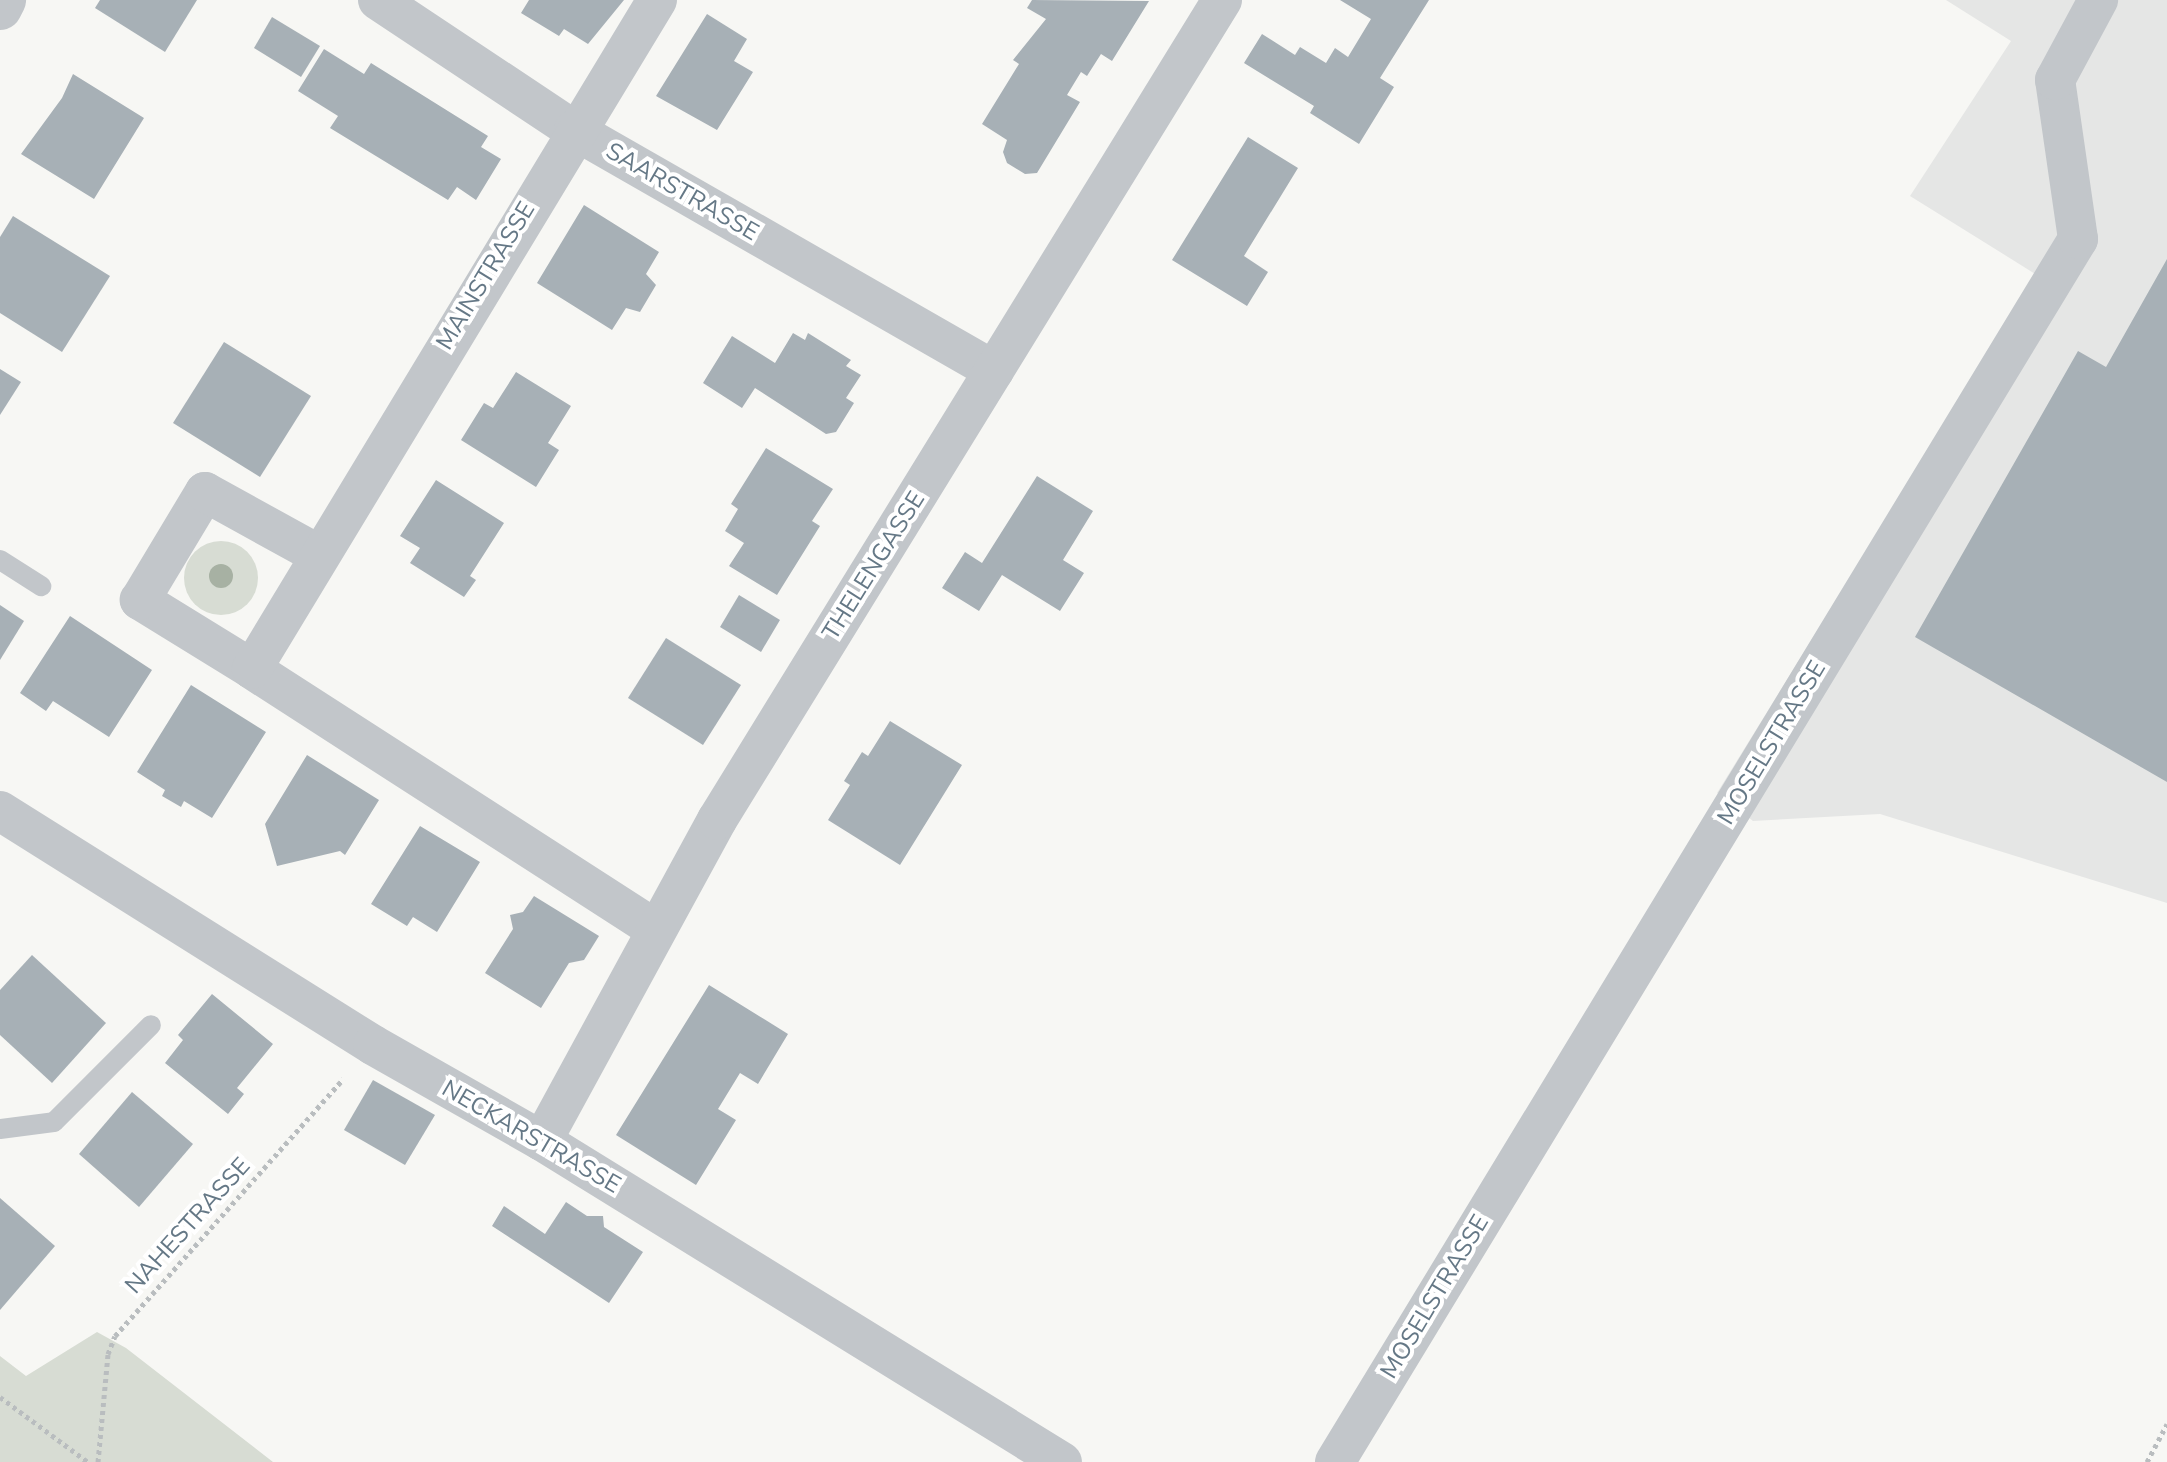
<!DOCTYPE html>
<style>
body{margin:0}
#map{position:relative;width:2167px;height:1462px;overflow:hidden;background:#f7f7f4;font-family:"Nunito Sans",sans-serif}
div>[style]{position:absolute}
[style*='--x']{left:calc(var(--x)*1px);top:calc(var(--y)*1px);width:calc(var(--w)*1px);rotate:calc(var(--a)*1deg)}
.built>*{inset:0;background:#e5e6e5}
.green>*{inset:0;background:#d7dcd3}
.round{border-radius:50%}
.building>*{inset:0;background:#a7b0b6}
.path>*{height:5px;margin-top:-2.5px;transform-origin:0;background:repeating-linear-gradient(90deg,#b9bdbf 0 4px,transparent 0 8px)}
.service>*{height:20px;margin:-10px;padding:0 10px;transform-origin:10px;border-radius:10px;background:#c2c6ca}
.minor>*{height:40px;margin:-20px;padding:0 20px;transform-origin:20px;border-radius:20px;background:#c2c6ca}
.tertiary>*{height:44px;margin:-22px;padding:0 22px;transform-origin:22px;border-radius:22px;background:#c2c6ca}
.trees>*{width:24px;height:24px;margin:-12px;border-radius:50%;background:#a7b1a3}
span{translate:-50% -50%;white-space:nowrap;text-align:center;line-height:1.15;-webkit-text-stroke:8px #fff;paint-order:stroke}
.street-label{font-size:24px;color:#657886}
</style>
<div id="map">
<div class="built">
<div style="clip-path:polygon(1946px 0,2167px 0,2167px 903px,1880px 814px,1753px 821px,1717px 793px,2037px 275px,1910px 196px,2011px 41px)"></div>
</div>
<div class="green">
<div class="round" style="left:184px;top:541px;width:74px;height:74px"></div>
<div style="clip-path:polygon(97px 1332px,126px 1348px,273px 1462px,0 1462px,0 1356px,26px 1376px)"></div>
</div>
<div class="building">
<div style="clip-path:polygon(100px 0,197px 0,165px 52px,95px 8px)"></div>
<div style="clip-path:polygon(529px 0,624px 0,588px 44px,564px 29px,559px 36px,521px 13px)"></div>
<div style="clip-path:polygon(1032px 0,1149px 1px,1112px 61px,1101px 54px,1087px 76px,1081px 72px,1067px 95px,1080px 102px,1037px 173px,1025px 174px,1007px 163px,1003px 152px,1007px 140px,982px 124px,1019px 64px,1013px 60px,1046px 19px,1027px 8px)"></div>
<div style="clip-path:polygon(1340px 0,1429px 0,1380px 78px,1394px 87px,1359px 144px,1310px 113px,1314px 106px,1244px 63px,1262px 34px,1295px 55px,1300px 47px,1326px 63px,1335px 48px,1348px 57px,1371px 19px)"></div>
<div style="clip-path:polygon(707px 14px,747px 39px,734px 61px,753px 72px,717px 130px,656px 96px)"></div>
<div style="clip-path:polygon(272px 17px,320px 46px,301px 77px,254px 48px)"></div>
<div style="clip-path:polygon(324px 49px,364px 74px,371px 63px,488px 136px,481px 147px,501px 159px,476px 200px,457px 187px,448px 200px,330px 128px,338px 116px,298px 91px)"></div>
<div style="clip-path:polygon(73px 74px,144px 118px,94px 199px,21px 154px,62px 98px)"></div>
<div style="clip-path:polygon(1248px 137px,1298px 168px,1244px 256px,1268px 272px,1247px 306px,1172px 260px)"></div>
<div style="clip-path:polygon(584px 205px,659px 252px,646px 274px,656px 285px,640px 312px,626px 308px,612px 330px,537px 283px)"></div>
<div style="clip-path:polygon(13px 216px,110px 276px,62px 352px,0 313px,0 237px)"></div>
<div style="clip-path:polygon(2167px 259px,2167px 782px,1915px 637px,2078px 351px,2106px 367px)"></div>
<div style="clip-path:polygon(793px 333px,805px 340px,808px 333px,851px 360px,846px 366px,861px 375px,846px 398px,854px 403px,836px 432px,826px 434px,755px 388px,742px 408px,703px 383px,732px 336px,775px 363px)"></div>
<div style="clip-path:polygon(224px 342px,311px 396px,260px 477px,173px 423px)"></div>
<div style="clip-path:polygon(0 369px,21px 382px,0 415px)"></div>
<div style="clip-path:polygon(516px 372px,571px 406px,548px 443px,559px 450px,536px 487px,461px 440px,484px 403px,493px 408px)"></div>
<div style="clip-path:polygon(766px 448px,833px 489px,812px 521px,820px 526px,777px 595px,729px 566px,744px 543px,725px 531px,738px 509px,731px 504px)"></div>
<div style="clip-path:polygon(1037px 476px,1093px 511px,1063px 560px,1084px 573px,1060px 611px,1002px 575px,979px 611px,942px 588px,965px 552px,982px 563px)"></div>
<div style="clip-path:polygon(436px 480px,504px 523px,470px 576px,476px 580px,464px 597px,410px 563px,420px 548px,400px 536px)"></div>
<div style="clip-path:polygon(739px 595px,780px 620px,761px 652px,720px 627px)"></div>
<div style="clip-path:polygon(0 605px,24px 621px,0 660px)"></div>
<div style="clip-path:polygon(70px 616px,152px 670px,109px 737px,53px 701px,46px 711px,20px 693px)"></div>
<div style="clip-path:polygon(666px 638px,741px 685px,703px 745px,628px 698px)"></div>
<div style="clip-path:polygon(191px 685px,266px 732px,212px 818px,184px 801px,181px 807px,162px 796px,165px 790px,137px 772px)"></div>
<div style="clip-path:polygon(890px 721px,962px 765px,900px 865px,828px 820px,850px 785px,844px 781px,862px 752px,868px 756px)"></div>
<div style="clip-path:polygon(307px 755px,379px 800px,345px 855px,340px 851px,277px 866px,265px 824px)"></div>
<div style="clip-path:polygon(420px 826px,480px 862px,437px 932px,413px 917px,407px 926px,371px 904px)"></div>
<div style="clip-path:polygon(534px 896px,599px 936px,584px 960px,569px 963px,541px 1008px,485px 973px,513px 929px,510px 915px,523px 912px)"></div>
<div style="clip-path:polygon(32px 955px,106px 1023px,52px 1083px,0 1035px,0 990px)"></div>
<div style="clip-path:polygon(709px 985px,788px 1034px,758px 1084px,740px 1073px,718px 1109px,736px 1120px,696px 1185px,616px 1135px)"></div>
<div style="clip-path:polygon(212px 994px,273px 1044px,237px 1088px,244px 1094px,228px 1114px,165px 1063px,183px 1040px,178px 1035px)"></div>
<div style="clip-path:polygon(373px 1080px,435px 1115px,405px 1165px,344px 1130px)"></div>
<div style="clip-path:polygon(132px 1092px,193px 1144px,139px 1207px,79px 1154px)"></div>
<div style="clip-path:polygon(0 1198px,55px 1246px,0 1310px)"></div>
<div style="clip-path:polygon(566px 1202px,587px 1216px,603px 1216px,604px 1227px,643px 1252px,609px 1303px,492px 1226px,504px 1206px,545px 1234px)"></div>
</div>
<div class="path">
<div style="--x:0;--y:1397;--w:109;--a:36.5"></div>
<div style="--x:98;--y:1462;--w:108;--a:-84.7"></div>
<div style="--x:108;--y:1354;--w:19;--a:-69"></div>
<div style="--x:115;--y:1336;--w:344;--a:-48.4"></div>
<div style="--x:2147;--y:1462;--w:43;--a:-62.2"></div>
</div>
<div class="service">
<div style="--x:0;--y:560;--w:49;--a:32.4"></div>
<div style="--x:0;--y:1129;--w:54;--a:-7.4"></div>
<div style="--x:54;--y:1122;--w:137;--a:-45"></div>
</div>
<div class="minor">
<div style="--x:378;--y:0;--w:235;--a:33.6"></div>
<div style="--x:574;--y:130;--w:484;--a:29.8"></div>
<div style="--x:252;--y:669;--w:132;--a:-148.4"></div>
<div style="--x:140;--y:600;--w:126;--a:-59"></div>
<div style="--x:205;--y:492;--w:130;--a:28.9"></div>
<div style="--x:0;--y:811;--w:440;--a:32.1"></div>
<div style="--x:373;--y:1045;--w:194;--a:29.6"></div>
<div style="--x:542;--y:1141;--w:611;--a:31.69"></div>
<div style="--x:655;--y:929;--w:480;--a:-147.2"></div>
<div style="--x:252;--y:669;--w:782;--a:-58.81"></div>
<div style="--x:542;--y:1141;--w:366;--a:-61.4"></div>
<div style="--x:717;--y:820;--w:963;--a:-58.37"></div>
<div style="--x:1335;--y:1462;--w:1431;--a:-58.72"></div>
<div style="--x:2078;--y:239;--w:161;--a:-98.2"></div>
<div style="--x:2055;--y:80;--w:91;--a:-61.7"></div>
</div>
<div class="tertiary">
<div style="--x:0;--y:8;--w:9;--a:-63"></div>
</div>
<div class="trees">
<div style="left:221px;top:576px"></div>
</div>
<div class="street-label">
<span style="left:682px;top:192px;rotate:30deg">SAARSTRASSE</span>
<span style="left:486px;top:276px;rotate:-59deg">MAINSTRASSE</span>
<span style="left:874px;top:566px;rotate:-58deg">THELENGASSE</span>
<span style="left:1772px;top:743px;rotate:-59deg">MOSELSTRASSE</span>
<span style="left:531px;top:1137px;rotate:30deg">NECKARSTRASSE</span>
<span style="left:188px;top:1226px;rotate:-48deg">NAHESTRASSE</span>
<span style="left:1435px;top:1297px;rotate:-59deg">MOSELSTRASSE</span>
</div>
</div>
